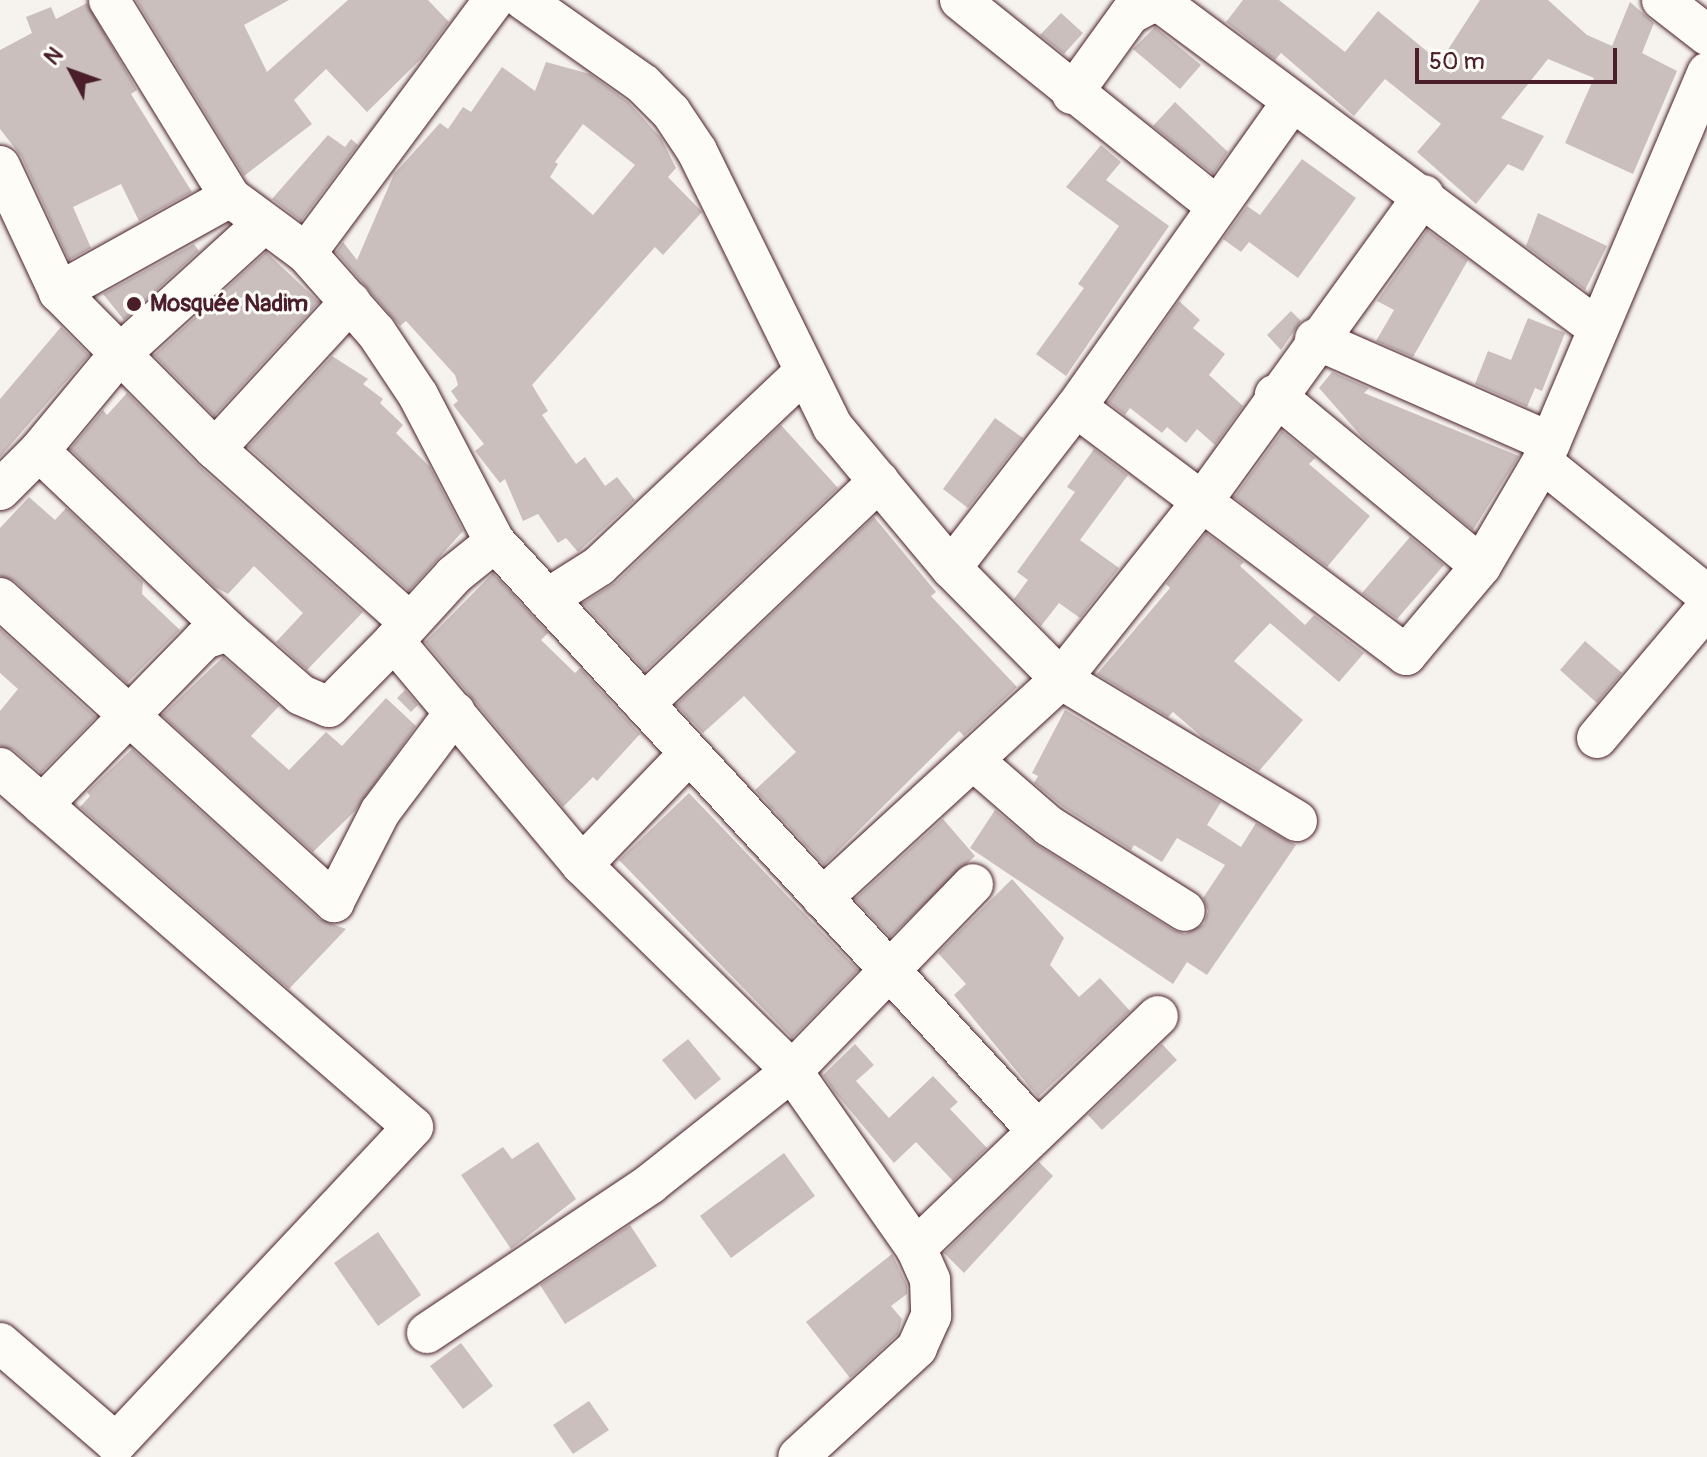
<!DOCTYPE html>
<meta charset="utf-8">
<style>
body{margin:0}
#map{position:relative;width:1707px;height:1457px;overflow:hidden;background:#f6f3ef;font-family:Pangolin,sans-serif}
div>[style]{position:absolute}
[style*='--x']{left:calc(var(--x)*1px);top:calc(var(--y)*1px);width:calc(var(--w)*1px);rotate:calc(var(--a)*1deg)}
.building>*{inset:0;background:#cbbfbe}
.roads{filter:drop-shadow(0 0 2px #4a1f2b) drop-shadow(0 0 2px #4a1f2b)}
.minor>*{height:40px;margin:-20px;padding:0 20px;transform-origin:20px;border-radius:20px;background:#fdfcf7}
.dots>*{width:22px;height:22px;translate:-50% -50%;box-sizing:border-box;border:4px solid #fdfcf7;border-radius:50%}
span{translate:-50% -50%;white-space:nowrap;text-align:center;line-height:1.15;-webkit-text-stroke:6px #fdfcf7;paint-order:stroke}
.poi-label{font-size:24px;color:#4a1f2b;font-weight:700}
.left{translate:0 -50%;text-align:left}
.north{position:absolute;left:32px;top:32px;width:80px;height:80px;-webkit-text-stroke:6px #fdfcf7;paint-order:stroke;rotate:311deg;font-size:22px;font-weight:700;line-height:32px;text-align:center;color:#4a1f2b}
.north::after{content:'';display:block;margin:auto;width:28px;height:36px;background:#4a1f2b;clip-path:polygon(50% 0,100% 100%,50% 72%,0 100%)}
.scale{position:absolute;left:1415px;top:48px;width:202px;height:36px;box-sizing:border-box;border:4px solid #4a1f2b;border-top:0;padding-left:10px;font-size:24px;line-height:28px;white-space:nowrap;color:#4a1f2b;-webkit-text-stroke:6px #fdfcf7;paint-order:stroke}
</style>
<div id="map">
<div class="building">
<div style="clip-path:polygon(136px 0,289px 0,244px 25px,267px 72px,348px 0,428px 0,449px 22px,422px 58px,367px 112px,326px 69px,294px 100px,312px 124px,244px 176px)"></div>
<div style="clip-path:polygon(1243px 0,1279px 0,1345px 52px,1378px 11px,1440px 62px,1480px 0,1548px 0,1587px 35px,1612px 46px,1630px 2px,1654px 23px,1642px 53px,1677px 71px,1633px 174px,1565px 143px,1594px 78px,1548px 59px,1501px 118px,1544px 136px,1523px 171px,1508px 164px,1476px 204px,1417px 152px,1441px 124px,1385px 79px,1354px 116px,1281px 53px,1275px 60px,1226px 22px)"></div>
<div style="clip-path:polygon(87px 3px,137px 90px,131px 94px,192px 192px,139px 221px,121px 184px,73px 207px,91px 248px,69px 260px,21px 156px,0 129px,0 50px,32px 33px,26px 17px,51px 7px,56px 19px)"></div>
<div style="clip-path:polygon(1061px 13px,1083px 33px,1064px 54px,1040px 35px)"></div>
<div style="clip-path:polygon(1155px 27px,1201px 65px,1180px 89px,1133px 49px)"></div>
<div style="clip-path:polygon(evenodd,546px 62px,590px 74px,628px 102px,661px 138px,676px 168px,668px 177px,702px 212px,663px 255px,655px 247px,532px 385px,548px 411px,542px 415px,576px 464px,585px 457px,605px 486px,617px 477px,635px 500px,578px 552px,566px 538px,558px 543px,538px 514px,523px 521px,505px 479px,500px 483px,475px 451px,484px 444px,453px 405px,458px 401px,451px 391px,458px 385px,455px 375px,406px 321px,400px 326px,336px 252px,343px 242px,357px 260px,394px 174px,440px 123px,448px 129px,463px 107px,471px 112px,502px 67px,535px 91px,546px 62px,583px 124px,635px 165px,593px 215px,550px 177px,558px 164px,555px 162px,583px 124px)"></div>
<div style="clip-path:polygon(1175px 102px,1228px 152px,1213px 174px,1153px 126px)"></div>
<div style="clip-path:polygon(328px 135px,345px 147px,351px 139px,358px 145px,301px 221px,272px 199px)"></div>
<div style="clip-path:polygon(1101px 145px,1121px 162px,1106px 180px,1169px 226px,1066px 376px,1036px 354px,1084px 288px,1078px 284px,1119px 226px,1066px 187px)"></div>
<div style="clip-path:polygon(1302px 159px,1356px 198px,1298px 278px,1249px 242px,1241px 252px,1223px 239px,1247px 206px,1260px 215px)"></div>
<div style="clip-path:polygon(1538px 213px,1607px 246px,1585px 290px,1526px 246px)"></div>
<div style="clip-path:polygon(1427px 230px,1468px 260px,1413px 357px,1376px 341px,1394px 310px,1377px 301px)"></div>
<div style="clip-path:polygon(194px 244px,199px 251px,124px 320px,103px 294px)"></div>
<div style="clip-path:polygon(266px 252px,319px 302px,214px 416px,154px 355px)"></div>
<div style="clip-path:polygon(1179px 301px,1200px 320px,1193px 328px,1225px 354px,1209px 375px,1243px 406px,1215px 445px,1197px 429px,1186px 443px,1167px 427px,1162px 433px,1130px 408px,1125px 415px,1108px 402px)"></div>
<div style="clip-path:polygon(1291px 311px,1301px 321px,1281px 350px,1267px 335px)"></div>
<div style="clip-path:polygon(1528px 318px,1565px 333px,1542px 391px,1535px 388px,1527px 407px,1475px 384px,1488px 351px,1511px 360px)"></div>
<div style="clip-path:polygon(61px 327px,89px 355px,0 457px,0 399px)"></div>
<div style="clip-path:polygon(332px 356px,368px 379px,363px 384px,383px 399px,380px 403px,403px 425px,396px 433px,430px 467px,463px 531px,409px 591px,248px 447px)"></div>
<div style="clip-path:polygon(1332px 372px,1369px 388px,1364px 393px,1519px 456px,1473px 530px,1362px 437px,1319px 388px)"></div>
<div style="clip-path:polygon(127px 393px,199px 466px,363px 612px,307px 670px,276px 642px,303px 613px,254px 566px,228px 594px,215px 587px,70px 449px,103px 410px,107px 415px)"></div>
<div style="clip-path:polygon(995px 418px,1023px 438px,968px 508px,943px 489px)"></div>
<div style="clip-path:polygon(781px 425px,838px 488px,645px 671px,583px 603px,615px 583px)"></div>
<div style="clip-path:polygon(1282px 431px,1315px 458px,1309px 464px,1370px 516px,1327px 567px,1234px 497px)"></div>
<div style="clip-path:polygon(1094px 449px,1128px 475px,1080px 540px,1119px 568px,1080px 618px,1059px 603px,1041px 626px,1014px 599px,1028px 580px,1017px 572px,1075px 492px,1067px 487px)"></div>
<div style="clip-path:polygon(29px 497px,55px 520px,66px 508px,143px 582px,142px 594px,180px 630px,127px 683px,15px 581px,0 576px,0 528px)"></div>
<div style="clip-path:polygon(874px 517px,936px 592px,931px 596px,1017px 687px,964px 736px,959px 731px,824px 865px,755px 790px,796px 752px,744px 696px,703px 733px,676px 705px)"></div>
<div style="clip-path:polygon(1206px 533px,1244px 562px,1240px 566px,1305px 625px,1314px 615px,1364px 653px,1339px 682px,1270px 623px,1234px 661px,1303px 720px,1259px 771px,1202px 737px,1173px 712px,1168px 717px,1097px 674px,1170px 588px,1166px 584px)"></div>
<div style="clip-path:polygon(1410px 537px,1444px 565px,1397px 619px,1362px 593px)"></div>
<div style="clip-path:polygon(493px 573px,548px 633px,541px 640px,575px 673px,580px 668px,640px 734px,597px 781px,593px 777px,563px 807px,425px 642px)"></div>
<div style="clip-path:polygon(0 629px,96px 717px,41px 773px,14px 750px,0 746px,0 711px,18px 689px,0 673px)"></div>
<div style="clip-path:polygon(1585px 641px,1622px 673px,1597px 703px,1560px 670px)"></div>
<div style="clip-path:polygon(223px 657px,279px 706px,251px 736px,289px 770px,326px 732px,342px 746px,386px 698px,416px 726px,355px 811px,313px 852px,162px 715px)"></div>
<div style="clip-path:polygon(405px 690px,418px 705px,411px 712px,397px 698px)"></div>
<div style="clip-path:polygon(1065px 710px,1221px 802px,1207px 825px,1241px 847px,1256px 823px,1296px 845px,1207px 975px,1187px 962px,1173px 984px,970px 848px,995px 810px,1037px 845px,1173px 930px,1185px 934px,1204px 924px,1208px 911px,1203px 898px,1225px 865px,1177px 838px,1162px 862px,1134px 845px,1131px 850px,1063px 807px,1034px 783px,1038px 776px,1032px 773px)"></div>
<div style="clip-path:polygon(132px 749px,319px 919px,346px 929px,289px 989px,80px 807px,90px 796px,87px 792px)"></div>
<div style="clip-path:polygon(689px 793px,858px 970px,792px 1038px,619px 860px)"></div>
<div style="clip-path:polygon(943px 819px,975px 856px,890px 937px,855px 899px)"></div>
<div style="clip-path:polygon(1012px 879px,1064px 938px,1050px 965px,1079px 997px,1100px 978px,1130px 1011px,1038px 1097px,954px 995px,966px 984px,938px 953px)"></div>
<div style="clip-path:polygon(688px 1039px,721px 1079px,695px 1100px,662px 1060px)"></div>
<div style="clip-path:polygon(855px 1044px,874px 1065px,856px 1081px,889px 1118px,933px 1076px,958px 1102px,950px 1109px,987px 1148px,953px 1181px,916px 1142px,894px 1163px,834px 1091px,823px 1075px)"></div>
<div style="clip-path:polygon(1162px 1044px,1177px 1060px,1102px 1130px,1088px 1115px)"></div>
<div style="clip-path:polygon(538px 1142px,576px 1199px,511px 1249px,461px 1175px,503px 1147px,512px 1159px)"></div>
<div style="clip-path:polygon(784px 1153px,815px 1196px,731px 1258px,700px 1216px)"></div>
<div style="clip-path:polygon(1039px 1162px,1053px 1176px,964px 1273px,944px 1253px)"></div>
<div style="clip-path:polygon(630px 1225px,657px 1266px,565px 1324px,540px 1285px)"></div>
<div style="clip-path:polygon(378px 1232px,421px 1295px,378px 1326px,334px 1263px)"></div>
<div style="clip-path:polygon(892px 1254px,907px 1285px,907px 1294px,891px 1306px,902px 1319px,898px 1334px,850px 1378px,806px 1322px)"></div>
<div style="clip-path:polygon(461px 1343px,493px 1386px,463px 1409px,430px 1366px)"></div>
<div style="clip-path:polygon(589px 1401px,609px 1430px,573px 1454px,553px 1425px)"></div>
</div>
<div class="roads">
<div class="minor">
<div style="--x:109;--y:0;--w:231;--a:58.4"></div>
<div style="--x:230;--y:197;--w:94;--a:36.4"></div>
<div style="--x:306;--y:253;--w:106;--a:48.5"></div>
<div style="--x:376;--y:332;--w:76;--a:56.3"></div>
<div style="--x:418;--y:395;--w:166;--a:62.4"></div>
<div style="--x:495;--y:542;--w:797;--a:47.34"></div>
<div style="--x:524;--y:0;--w:146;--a:35.2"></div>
<div style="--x:643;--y:84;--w:40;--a:45"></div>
<div style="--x:671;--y:112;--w:47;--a:56.3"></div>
<div style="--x:697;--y:151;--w:308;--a:63.8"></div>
<div style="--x:833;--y:427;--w:184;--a:50.1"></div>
<div style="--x:951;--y:568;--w:156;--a:45.3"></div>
<div style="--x:1061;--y:679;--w:324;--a:137.5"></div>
<div style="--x:960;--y:0;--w:330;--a:38.8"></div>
<div style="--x:1662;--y:0;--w:57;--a:37.9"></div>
<div style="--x:1072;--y:94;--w:99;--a:-54.1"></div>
<div style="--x:1130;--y:14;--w:26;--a:-28"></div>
<div style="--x:1153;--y:2;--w:13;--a:18"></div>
<div style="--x:1165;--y:6;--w:537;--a:36.68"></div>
<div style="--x:0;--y:166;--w:139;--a:64.9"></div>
<div style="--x:230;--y:197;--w:196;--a:150.9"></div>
<div style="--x:59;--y:292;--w:221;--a:45.2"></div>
<div style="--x:215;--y:449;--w:260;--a:41.7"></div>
<div style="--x:306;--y:253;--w:315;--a:-53.4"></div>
<div style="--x:1315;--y:339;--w:257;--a:23.7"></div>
<div style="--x:1076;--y:407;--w:413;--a:36.9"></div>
<div style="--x:1406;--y:655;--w:116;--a:-49.9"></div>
<div style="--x:1481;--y:566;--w:268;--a:-140.3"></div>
<div style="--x:215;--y:449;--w:200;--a:-47.4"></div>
<div style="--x:1542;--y:462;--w:212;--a:38.9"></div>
<div style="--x:0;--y:490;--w:55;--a:-45"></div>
<div style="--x:495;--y:542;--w:53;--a:141.2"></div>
<div style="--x:454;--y:575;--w:89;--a:132.3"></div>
<div style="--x:394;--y:641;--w:292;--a:50"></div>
<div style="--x:582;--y:865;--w:294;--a:44.4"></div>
<div style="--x:792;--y:1071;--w:216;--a:55"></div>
<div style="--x:916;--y:1248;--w:35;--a:66"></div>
<div style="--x:930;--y:1280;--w:36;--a:88"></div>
<div style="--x:931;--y:1316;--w:35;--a:114"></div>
<div style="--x:917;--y:1348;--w:161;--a:137.5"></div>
<div style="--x:1481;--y:566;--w:121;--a:-59.6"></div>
<div style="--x:1542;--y:462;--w:423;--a:-67"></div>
<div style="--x:951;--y:568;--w:204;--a:-52.2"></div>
<div style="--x:1076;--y:407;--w:374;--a:-54.7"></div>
<div style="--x:0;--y:598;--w:452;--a:42.3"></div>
<div style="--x:334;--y:902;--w:101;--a:-62.9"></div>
<div style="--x:380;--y:812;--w:125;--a:-53.1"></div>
<div style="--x:547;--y:599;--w:62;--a:-32.4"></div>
<div style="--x:599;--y:566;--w:281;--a:-43.4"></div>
<div style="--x:228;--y:631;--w:261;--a:-136.4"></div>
<div style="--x:39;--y:451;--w:124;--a:-50.3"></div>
<div style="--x:118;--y:356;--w:195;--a:-42.3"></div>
<div style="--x:644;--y:704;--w:324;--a:-43.5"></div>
<div style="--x:1597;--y:738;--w:170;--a:-49.8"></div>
<div style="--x:973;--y:760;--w:101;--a:41"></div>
<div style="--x:1049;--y:826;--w:160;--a:32"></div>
<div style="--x:0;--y:768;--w:547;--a:41"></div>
<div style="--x:413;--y:1127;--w:434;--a:133.2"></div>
<div style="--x:116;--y:1443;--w:153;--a:-139.2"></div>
<div style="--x:42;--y:805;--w:232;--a:-45.7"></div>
<div style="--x:204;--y:639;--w:25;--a:-18"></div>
<div style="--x:228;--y:631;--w:97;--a:41.2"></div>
<div style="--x:301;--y:695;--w:30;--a:23"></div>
<div style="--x:329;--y:707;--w:93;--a:-45.4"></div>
<div style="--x:1297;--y:821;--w:275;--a:-149"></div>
<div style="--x:1061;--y:679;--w:230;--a:-51.5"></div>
<div style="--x:1204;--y:499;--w:375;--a:-54.1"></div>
<div style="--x:582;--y:865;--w:153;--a:-46.1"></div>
<div style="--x:916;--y:1248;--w:335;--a:-43.8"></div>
<div style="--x:427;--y:1333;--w:268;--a:-33.7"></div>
<div style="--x:650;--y:1184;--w:181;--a:-38.5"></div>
<div style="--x:792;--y:1071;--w:260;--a:-45.9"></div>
</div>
</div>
<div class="dots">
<div style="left:134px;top:304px;background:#4a1f2b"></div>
</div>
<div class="poi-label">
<span class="left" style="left:150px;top:304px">Mosquée Nadim</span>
</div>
<div class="north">N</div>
<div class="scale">50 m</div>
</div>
